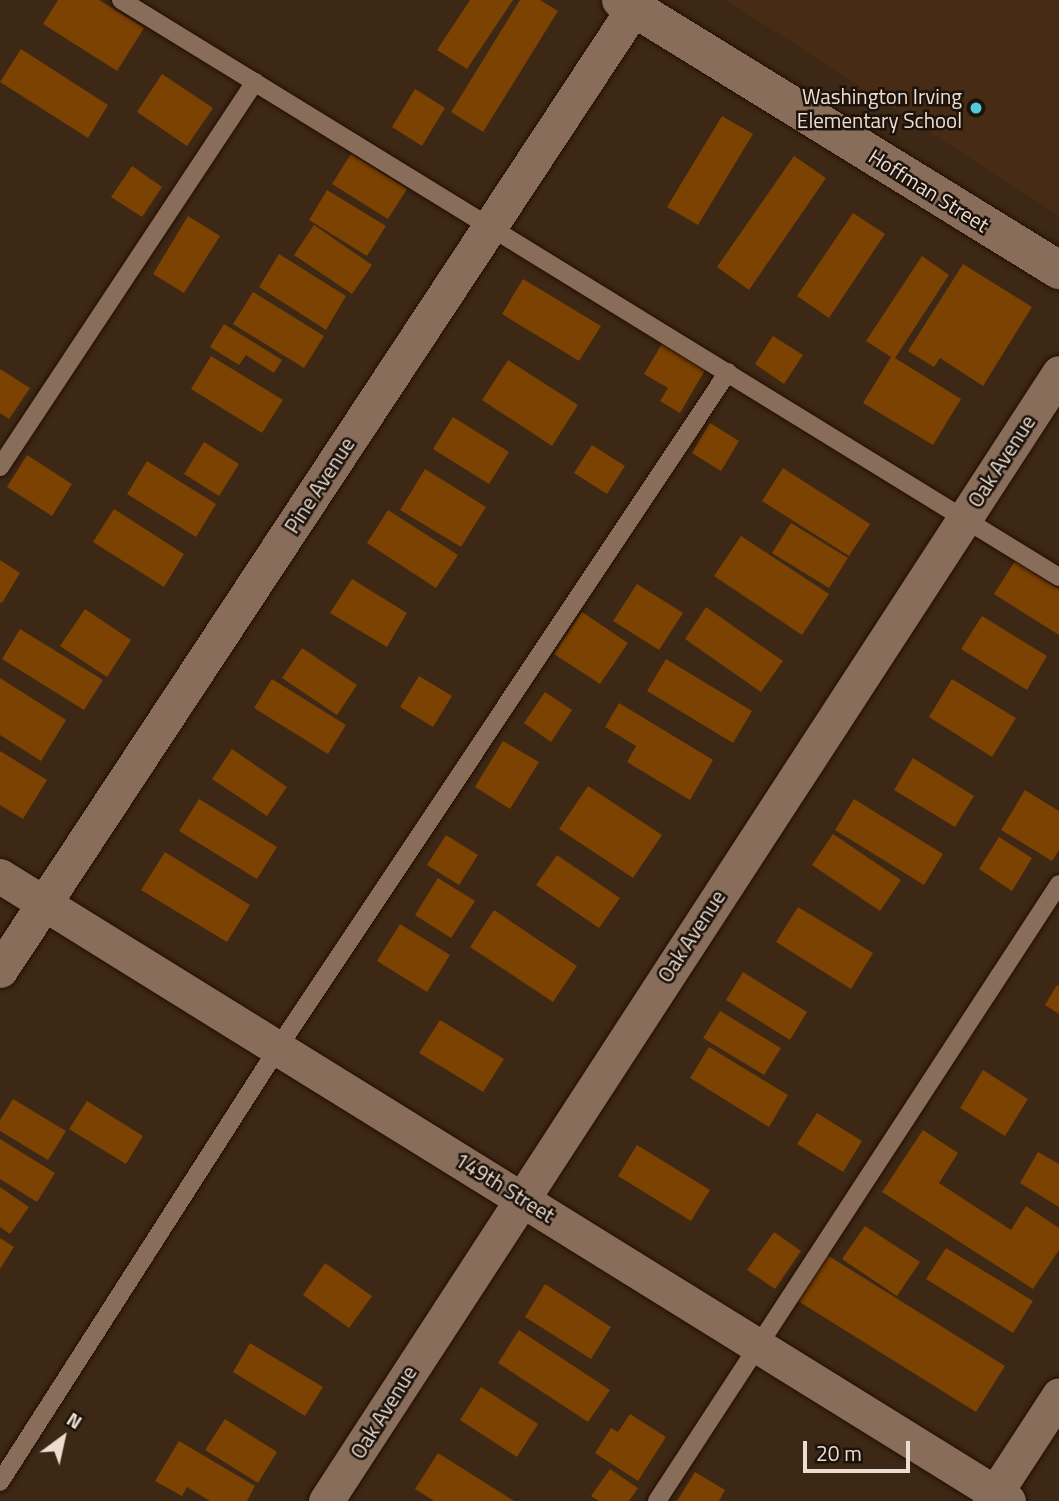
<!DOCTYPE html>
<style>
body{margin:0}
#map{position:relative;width:1059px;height:1501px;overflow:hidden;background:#3d2715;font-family:"Titillium Web",sans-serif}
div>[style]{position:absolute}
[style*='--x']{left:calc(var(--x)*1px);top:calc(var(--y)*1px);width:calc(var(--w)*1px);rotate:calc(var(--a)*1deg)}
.built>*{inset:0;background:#472b14}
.building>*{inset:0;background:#7b4202}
.roads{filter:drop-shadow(0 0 2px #240f01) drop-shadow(0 0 2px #240f01)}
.service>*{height:18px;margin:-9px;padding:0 9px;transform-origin:9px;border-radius:9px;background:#886e5a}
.minor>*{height:35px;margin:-17.5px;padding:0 17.5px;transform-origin:17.5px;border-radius:17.5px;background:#886e5a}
.tertiary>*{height:38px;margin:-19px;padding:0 19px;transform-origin:19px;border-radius:19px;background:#886e5a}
.dots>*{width:19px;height:19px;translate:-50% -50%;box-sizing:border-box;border:4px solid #1d130b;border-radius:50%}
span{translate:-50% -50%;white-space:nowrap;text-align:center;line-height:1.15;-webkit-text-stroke:5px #1d130b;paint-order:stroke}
.poi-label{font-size:21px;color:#ebddd2}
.right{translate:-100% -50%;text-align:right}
.street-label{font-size:21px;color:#ebddd2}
.north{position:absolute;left:28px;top:1403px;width:70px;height:70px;-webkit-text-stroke:5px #1d130b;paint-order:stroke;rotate:33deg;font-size:19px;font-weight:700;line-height:28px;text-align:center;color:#ebddd2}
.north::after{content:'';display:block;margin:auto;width:24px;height:32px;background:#ebddd2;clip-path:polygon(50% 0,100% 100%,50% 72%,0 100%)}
.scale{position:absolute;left:803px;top:1441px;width:107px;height:32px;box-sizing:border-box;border:4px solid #ebddd2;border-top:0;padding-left:9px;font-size:21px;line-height:24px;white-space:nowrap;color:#ebddd2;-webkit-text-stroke:5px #1d130b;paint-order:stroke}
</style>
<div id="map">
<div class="built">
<div style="clip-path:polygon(726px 0,1059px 0,1059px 216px)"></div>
</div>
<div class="building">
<div style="clip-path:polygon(58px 0,99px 0,144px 28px,117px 71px,43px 24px)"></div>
<div style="clip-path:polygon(470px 0,513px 0,467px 69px,437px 50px)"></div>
<div style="clip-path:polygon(520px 0,540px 0,558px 11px,483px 132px,451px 112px)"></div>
<div style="clip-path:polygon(21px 49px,108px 105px,88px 138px,0 82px)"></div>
<div style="clip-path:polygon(162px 74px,213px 108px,187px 146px,137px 112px)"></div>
<div style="clip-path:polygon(415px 89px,445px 108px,422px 146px,392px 127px)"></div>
<div style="clip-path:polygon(722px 116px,753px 134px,698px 225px,667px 207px)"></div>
<div style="clip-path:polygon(351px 154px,407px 189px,388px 219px,332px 184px)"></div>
<div style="clip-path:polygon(794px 156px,826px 178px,749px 290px,717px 267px)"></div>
<div style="clip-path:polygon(132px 166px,162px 187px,142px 217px,111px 197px)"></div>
<div style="clip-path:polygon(327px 190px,386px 226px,367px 256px,309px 220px)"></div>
<div style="clip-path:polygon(853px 213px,885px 234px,829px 318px,797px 296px)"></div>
<div style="clip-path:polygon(188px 216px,220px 236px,184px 293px,153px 274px)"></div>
<div style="clip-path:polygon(314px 225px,372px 265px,352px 294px,294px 255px)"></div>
<div style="clip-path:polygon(279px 254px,346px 296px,326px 330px,259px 287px)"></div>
<div style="clip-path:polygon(922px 256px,949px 275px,895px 358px,961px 399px,933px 445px,863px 403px,891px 357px,866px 341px)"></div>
<div style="clip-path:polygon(963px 264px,1032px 307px,983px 386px,940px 358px,934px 367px,908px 351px)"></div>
<div style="clip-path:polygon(523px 279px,601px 326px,579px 361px,502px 314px)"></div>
<div style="clip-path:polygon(253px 292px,324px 336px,304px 368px,233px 324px)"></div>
<div style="clip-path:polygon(224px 324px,282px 360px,274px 373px,246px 355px,239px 365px,210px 347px)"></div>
<div style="clip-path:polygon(773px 336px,803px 355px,784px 384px,755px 364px)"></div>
<div style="clip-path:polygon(662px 344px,705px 370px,680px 413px,660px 401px,668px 388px,644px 374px)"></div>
<div style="clip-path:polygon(211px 356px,283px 400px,262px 433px,191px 389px)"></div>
<div style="clip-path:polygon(508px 360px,578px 405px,552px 446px,482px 400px)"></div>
<div style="clip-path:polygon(0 369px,30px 388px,9px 419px,0 413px)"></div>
<div style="clip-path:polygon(453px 417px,509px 452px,489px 484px,433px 449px)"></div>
<div style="clip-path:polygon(710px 423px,739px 441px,721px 471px,692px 453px)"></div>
<div style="clip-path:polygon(204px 442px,239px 464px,219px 496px,184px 474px)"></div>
<div style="clip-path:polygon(592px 445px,625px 466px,607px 494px,574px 473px)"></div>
<div style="clip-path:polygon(27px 455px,72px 484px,52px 516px,7px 487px)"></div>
<div style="clip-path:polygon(147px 461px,216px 504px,196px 537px,127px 494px)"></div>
<div style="clip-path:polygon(783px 468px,870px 524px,849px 556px,762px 501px)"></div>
<div style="clip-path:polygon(425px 469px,486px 507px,461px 547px,400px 510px)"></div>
<div style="clip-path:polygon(114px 509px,184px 554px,164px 587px,93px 542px)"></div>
<div style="clip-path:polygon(388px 510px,458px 555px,436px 588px,367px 543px)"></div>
<div style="clip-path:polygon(791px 523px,848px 558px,829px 588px,772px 553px)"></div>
<div style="clip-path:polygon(741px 536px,829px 594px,802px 635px,714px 576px)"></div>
<div style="clip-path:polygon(0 560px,20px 573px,2px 603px,0 602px)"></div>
<div style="clip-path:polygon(1015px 561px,1059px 589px,1059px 635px,994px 594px)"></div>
<div style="clip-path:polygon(352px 579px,407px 613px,387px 647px,330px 613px)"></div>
<div style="clip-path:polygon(637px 584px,683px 613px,659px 650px,613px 621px)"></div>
<div style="clip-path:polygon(706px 607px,783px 661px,761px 692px,685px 639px)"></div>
<div style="clip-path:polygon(85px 609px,131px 640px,107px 677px,60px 646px)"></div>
<div style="clip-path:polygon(582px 612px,628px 643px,600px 684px,554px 654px)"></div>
<div style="clip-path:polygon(982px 616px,1047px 656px,1027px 690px,961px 649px)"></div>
<div style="clip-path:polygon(20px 629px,103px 680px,84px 710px,2px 659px)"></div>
<div style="clip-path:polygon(302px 648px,357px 685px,337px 715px,282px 678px)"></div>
<div style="clip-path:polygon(666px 659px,752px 711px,733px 743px,647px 691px)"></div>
<div style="clip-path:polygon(419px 676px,452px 696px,433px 727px,400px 707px)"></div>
<div style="clip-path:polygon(0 678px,66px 720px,41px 761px,0 735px)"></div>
<div style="clip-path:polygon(272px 679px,346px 725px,328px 754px,254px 708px)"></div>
<div style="clip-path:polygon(952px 679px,1016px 718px,992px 757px,929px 717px)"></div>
<div style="clip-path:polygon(545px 692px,572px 710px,551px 742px,524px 723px)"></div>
<div style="clip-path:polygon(619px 703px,713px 760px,690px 800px,627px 762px,636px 746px,605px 727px)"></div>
<div style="clip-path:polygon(503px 741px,539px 762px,510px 809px,475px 787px)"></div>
<div style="clip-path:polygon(232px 749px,287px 787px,267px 816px,212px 779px)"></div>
<div style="clip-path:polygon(0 751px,47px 780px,23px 819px,0 805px)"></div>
<div style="clip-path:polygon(913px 758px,974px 796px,955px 827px,894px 790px)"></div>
<div style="clip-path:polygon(588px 786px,662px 835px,633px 878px,559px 829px)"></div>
<div style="clip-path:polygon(1025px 790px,1059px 811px,1059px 850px,1052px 861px,1001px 830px)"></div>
<div style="clip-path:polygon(199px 799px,277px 847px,257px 879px,179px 831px)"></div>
<div style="clip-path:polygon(854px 799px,943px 854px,924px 885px,835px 830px)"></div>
<div style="clip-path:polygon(833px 834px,901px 880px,880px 911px,812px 865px)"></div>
<div style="clip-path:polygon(446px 835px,478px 855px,459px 885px,427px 865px)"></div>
<div style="clip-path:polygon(999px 837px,1032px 858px,1012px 891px,979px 869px)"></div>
<div style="clip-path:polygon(165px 852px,250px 905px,227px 942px,141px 890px)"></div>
<div style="clip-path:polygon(557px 855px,620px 898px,599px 928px,536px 885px)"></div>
<div style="clip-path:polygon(438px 878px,475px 901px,451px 938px,415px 915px)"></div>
<div style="clip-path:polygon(798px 907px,873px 953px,851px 989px,776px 942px)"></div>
<div style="clip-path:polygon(494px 910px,577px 966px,553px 1002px,470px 947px)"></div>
<div style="clip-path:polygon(400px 924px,450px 955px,427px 992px,377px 961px)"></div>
<div style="clip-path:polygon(743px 972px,807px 1012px,790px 1040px,726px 1000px)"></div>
<div style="clip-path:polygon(1057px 985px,1059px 986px,1059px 1014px,1045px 1005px)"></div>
<div style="clip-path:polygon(720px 1011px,781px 1048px,764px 1075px,703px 1038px)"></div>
<div style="clip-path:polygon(440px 1020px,504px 1059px,483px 1092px,419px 1053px)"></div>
<div style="clip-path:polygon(709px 1047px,788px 1095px,769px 1127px,690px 1078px)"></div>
<div style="clip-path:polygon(983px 1070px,1028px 1099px,1005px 1136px,960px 1108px)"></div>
<div style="clip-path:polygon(13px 1099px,66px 1131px,48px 1160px,0 1131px,0 1120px)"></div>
<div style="clip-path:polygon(87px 1101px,143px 1136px,126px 1164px,69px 1129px)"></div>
<div style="clip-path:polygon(817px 1113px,862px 1141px,843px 1172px,797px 1144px)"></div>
<div style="clip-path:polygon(923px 1130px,958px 1153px,939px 1183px,1011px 1230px,1026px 1206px,1059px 1228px,1059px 1250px,1033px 1289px,882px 1192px)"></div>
<div style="clip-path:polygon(0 1139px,55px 1173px,37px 1202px,0 1179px)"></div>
<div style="clip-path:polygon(637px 1145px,710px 1190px,691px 1221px,618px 1176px)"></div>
<div style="clip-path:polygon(1038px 1152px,1059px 1164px,1059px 1207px,1020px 1183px)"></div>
<div style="clip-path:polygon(0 1187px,29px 1207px,10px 1234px,0 1227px)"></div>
<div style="clip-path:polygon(865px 1226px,920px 1262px,897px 1296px,842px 1259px)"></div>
<div style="clip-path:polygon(774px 1232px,801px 1251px,775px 1289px,747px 1270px)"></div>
<div style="clip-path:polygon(0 1238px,14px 1247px,0 1269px)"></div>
<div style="clip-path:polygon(946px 1248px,1033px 1301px,1013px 1333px,926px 1279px)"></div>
<div style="clip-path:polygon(827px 1255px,1005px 1366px,976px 1412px,798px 1301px)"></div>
<div style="clip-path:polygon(325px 1263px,372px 1296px,349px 1328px,303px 1295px)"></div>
<div style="clip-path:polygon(545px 1284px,611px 1327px,591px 1359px,525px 1317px)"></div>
<div style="clip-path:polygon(519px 1330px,610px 1390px,588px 1422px,498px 1363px)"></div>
<div style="clip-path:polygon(250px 1343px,323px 1387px,305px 1416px,233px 1372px)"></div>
<div style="clip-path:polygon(481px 1387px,538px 1424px,517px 1457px,460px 1420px)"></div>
<div style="clip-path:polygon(630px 1414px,666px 1437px,638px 1481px,595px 1453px,611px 1428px,618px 1432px)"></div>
<div style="clip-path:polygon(225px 1419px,277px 1452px,258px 1483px,205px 1450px)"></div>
<div style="clip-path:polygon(179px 1441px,255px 1486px,247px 1501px,210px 1501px,187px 1487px,182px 1496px,155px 1481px)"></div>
<div style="clip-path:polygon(438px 1453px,514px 1501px,434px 1501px,415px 1489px)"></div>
<div style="clip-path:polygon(610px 1469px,638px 1488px,629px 1501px,599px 1501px,591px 1496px)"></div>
<div style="clip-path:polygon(695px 1472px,725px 1490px,719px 1501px,677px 1501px)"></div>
</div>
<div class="roads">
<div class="service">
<div style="--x:121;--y:0;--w:1101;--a:31.6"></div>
<div style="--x:0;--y:467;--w:462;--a:-56.5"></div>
<div style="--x:0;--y:1482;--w:515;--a:-57.36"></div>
<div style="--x:278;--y:1048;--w:812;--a:-56.35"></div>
<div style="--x:657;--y:1501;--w:736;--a:-56.91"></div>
</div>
<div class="minor">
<div style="--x:0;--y:876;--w:1186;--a:31.8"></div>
<div style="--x:0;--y:970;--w:1162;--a:-56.62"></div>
<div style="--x:326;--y:1501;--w:1345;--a:-56.98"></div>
<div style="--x:990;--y:1501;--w:126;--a:-56.9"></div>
</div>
<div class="tertiary">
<div style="--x:621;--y:0;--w:515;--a:31.65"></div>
</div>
</div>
<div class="dots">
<div style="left:976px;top:108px;background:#53cadc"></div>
</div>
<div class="poi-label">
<span class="right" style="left:962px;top:108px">Washington Irving<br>Elementary School</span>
</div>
<div class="street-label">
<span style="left:929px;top:190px;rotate:32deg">Hoffman Street</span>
<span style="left:1001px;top:461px;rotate:-57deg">Oak Avenue</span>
<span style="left:319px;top:485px;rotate:-57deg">Pine Avenue</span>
<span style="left:691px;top:936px;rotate:-57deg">Oak Avenue</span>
<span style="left:505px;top:1187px;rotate:32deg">149th Street</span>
<span style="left:383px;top:1412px;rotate:-58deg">Oak Avenue</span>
</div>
<div class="north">N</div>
<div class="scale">20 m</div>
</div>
